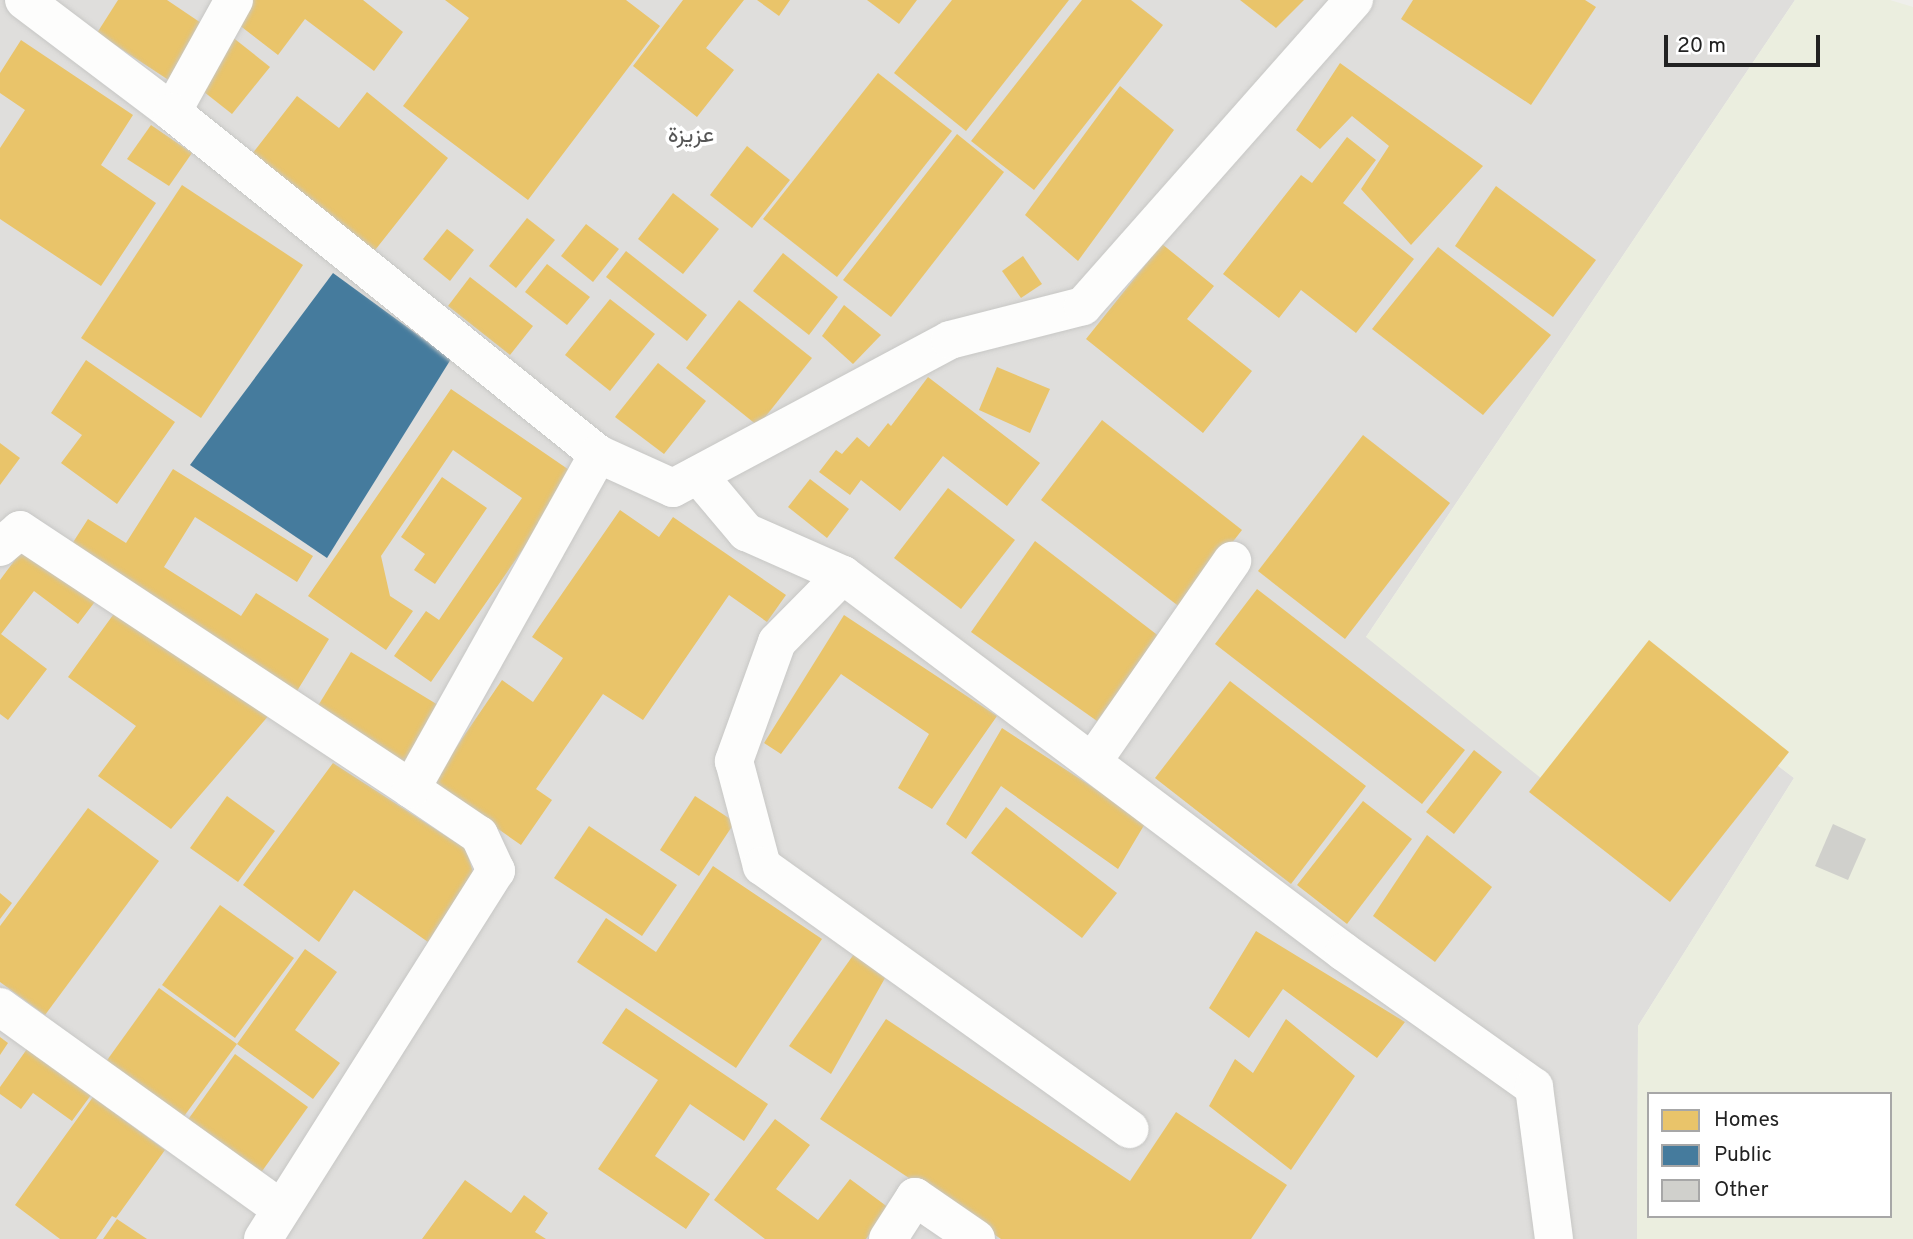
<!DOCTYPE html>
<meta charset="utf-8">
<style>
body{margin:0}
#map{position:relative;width:1913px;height:1239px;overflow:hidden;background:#efefeb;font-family:Overpass,Vazirmatn,sans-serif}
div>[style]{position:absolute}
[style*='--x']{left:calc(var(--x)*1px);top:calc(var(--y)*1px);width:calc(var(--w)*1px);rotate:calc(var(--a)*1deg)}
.residential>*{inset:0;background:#dfdedc}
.farmland>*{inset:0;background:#ebeedf}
.homes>*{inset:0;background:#e9c46a}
.public>*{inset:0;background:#457b9d}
.building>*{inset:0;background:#d0d0cc}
.roads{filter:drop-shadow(0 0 2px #c7c7c5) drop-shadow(0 0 2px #c7c7c5)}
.street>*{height:38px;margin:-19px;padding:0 19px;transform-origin:19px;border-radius:19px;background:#fdfdfc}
span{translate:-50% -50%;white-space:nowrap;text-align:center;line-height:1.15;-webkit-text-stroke:7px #fff;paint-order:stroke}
.quarter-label{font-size:23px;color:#555}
.legend{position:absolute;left:1647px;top:1092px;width:245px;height:126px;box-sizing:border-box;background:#fff;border:2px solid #a7a7a7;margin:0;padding:9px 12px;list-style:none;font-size:21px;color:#222}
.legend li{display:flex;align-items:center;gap:14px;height:35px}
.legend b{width:35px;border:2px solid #a7a7a7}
.scale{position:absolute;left:1664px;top:35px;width:156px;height:32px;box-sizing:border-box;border:4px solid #222;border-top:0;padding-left:9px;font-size:21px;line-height:24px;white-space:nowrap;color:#222;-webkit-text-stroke:5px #fff;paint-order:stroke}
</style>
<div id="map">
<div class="residential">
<div style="clip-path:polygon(0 0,1795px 0,1366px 637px,1656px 672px,1794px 778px,1638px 1026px,1637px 1239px,0 1239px)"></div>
</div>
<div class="farmland">
<div style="clip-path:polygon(evenodd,1795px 0,1890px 0,1913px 7px,1913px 1239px,1637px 1239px,1638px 1026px,1794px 778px,1656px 673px,1563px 796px,1366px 637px,1795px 0,1649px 1094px,1890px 1094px,1890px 1216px,1649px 1216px,1649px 1094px)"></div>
</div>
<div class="homes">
<div style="clip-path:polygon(118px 0,167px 0,207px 27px,170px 81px,97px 33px)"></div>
<div style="clip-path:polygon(250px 0,363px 0,403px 32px,374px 71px,305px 19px,278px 55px,234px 21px)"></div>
<div style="clip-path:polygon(445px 0,626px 0,660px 26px,528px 200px,403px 106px,469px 18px)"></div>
<div style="clip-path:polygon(683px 0,744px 0,706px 48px,734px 70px,697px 117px,633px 66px)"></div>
<div style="clip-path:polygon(757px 0,790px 0,779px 16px)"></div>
<div style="clip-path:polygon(867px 0,917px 0,899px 24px)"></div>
<div style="clip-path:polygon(952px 0,1069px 0,966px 131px,894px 73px)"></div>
<div style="clip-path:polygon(1082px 0,1131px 0,1163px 25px,1034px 190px,971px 141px)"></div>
<div style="clip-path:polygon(1240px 0,1304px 0,1276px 28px)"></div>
<div style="clip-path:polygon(1413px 0,1585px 0,1596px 7px,1531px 105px,1401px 19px)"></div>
<div style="clip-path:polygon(231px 36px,270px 67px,232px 114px,194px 84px)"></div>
<div style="clip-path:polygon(21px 40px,133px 115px,101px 165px,156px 203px,101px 286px,0 219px,0 148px,25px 110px,0 93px,0 73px)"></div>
<div style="clip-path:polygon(1340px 63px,1483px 166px,1411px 245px,1361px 189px,1389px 146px,1352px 116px,1320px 149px,1296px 130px)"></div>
<div style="clip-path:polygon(878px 73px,952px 131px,837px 277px,763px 219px)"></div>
<div style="clip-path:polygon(1120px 86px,1174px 130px,1078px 261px,1025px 215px)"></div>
<div style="clip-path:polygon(367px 92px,448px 158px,368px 259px,245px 163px,297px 96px,339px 128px)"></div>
<div style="clip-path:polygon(151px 125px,192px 153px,169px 186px,127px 159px)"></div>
<div style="clip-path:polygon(957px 134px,1004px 172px,891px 317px,843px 280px)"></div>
<div style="clip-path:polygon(1347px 137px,1376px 160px,1343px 203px,1414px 259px,1356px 333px,1301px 290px,1279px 318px,1223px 274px,1301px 175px,1312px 183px)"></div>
<div style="clip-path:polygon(747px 146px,790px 180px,752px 228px,710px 195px)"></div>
<div style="clip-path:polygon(182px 185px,303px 265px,201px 418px,81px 338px)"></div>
<div style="clip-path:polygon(1496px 186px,1596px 260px,1553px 317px,1455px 246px)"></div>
<div style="clip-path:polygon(673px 193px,719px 229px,683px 274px,638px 239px)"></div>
<div style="clip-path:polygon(527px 218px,555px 240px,516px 288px,489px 266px)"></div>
<div style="clip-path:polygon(586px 224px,619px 249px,593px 282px,561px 256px)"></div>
<div style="clip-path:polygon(447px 229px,474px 250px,450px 281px,423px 259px)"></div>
<div style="clip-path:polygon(1162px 244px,1214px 286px,1187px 319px,1252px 371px,1203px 433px,1086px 339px)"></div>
<div style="clip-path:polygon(1438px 247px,1551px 335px,1483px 415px,1372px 329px)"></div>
<div style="clip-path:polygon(626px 251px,707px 315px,687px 341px,606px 277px)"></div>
<div style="clip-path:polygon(783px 253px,838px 297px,809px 335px,753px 291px)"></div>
<div style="clip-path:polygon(1023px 256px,1042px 284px,1021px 298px,1002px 271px)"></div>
<div style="clip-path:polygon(547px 264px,590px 297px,567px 325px,525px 292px)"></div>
<div style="clip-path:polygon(470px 277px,533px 326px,510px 355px,448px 306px)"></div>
<div style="clip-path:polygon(610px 299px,655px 334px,610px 391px,565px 355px)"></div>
<div style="clip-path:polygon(739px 300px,812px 358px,758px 426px,686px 368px)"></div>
<div style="clip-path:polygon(844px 305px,881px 335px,853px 364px,822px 336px)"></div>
<div style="clip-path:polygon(86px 360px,175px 422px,117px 504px,61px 463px,82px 435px,51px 413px)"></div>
<div style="clip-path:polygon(658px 363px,706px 401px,664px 454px,615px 417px)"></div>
<div style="clip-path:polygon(997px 367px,1050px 389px,1030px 433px,979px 410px)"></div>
<div style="clip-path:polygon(928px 377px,1040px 463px,1007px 506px,943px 456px,900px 511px,861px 480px,850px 495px,819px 472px,836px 450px,842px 454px,857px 437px,869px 447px,888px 423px,891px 426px)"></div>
<div style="clip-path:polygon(451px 389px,575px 474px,431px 682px,394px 656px,426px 611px,439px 620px,522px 498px,453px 450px,381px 556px,390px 596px,413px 611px,386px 650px,308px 596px)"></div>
<div style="clip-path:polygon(1102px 420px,1242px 530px,1181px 608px,1041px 500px)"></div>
<div style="clip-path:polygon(1363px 435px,1450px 503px,1345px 639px,1258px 571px)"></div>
<div style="clip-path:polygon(0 443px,20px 458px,0 485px)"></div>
<div style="clip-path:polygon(173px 469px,313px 556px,297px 582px,195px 517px,164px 567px,241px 616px,256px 593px,329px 639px,297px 691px,70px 547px,88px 519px,126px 543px)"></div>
<div style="clip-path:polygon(442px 477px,487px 508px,435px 584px,414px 570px,425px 554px,401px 537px)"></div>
<div style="clip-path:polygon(810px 479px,849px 509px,827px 538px,788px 507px)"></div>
<div style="clip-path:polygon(948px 488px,1015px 540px,961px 609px,894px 558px)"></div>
<div style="clip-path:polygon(620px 510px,659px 537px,673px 517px,786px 595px,767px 622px,729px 595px,643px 720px,603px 694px,536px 789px,552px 800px,521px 845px,432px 783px,502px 680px,533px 702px,563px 658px,532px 637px)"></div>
<div style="clip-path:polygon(1035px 541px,1160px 637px,1097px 721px,971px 632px)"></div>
<div style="clip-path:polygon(26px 545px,97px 599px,78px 624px,34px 591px,1px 634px,47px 669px,8px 720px,0 714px,0 580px)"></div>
<div style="clip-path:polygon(1257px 589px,1465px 750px,1422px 804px,1215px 644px)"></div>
<div style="clip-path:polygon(121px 604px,270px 714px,171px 829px,98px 776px,136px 726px,68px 677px)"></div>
<div style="clip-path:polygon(844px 615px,997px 716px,932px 809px,898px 788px,929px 734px,841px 674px,781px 754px,764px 743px)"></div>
<div style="clip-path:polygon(1649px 640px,1789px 752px,1670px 902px,1529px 792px)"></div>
<div style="clip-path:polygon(351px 652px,443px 708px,408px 766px,316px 709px)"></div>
<div style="clip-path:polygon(1230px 681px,1366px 786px,1291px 884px,1155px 778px)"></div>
<div style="clip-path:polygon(1002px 728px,1146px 822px,1118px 869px,1001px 786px,966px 839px,946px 824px)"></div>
<div style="clip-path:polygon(1474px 750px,1502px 772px,1454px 834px,1426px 812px)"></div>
<div style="clip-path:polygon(333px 763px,466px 849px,473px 872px,428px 942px,354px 890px,319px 942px,243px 885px)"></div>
<div style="clip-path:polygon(227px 796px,275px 831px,238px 882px,190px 848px)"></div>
<div style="clip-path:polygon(695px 796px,735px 822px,699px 876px,660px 850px)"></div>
<div style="clip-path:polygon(1363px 801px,1412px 839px,1347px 924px,1297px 885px)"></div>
<div style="clip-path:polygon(1006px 807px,1117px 893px,1082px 938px,971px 853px)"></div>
<div style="clip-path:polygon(88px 808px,159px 861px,45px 1015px,0 982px,0 926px)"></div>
<div style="clip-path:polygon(589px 826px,677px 885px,642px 936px,554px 878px)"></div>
<div style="clip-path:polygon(1427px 835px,1492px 887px,1435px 962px,1373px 916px)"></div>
<div style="clip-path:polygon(713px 866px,822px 939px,736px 1068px,577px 962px,606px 918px,656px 952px)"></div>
<div style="clip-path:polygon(0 893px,12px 903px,0 919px)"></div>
<div style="clip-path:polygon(220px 905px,294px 958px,235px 1038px,162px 985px)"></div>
<div style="clip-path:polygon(1256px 931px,1405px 1022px,1377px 1058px,1283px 989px,1249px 1038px,1209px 1008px)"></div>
<div style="clip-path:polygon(305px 949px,337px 972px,295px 1030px,340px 1063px,313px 1099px,237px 1044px)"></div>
<div style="clip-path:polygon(854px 954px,885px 978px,831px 1074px,789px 1046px)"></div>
<div style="clip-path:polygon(159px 988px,237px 1044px,182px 1119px,105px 1063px)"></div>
<div style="clip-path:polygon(626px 1008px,768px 1104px,744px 1141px,690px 1104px,655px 1156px,710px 1194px,686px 1229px,598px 1169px,658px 1080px,602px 1043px)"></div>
<div style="clip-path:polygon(886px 1019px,1130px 1181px,1176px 1112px,1287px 1185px,1251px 1239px,1001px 1239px,820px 1119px)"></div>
<div style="clip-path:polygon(1286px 1019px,1355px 1076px,1291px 1170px,1209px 1106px,1235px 1059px,1253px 1073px)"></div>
<div style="clip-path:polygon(0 1037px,8px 1043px,0 1055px)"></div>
<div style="clip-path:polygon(27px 1049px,91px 1095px,72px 1121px,33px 1093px,21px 1109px,0 1094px,0 1087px)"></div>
<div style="clip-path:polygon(235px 1054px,308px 1107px,260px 1174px,187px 1121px)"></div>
<div style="clip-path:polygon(93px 1097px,165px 1150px,116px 1218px,112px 1216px,96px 1239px,60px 1239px,15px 1205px)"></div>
<div style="clip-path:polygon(775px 1119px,810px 1145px,776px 1189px,818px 1220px,850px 1179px,889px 1208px,866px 1239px,765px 1239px,714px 1200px)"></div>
<div style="clip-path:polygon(465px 1180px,511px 1213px,524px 1195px,548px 1213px,535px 1232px,546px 1239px,422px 1239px)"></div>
<div style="clip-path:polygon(117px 1219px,147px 1239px,103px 1239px)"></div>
</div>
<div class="public">
<div style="clip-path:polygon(333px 273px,451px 359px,327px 558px,190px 465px)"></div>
</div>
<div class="building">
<div style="clip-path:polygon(1833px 824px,1866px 839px,1848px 880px,1815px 866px)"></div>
</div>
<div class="roads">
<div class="street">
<div style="--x:24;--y:0;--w:186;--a:37.1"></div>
<div style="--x:234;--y:0;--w:128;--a:119"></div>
<div style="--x:172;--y:112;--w:546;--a:38.76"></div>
<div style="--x:698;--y:475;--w:75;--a:49.9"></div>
<div style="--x:746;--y:532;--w:106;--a:23.9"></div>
<div style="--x:843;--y:575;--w:627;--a:36.96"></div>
<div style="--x:1344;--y:952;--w:233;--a:35.4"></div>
<div style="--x:1534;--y:1087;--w:153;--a:82.5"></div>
<div style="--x:0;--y:547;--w:26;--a:-40"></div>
<div style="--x:20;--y:530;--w:469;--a:33.5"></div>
<div style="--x:843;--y:575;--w:94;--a:134.6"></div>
<div style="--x:777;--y:642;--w:127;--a:109.9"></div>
<div style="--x:734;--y:761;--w:109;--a:75.1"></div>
<div style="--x:762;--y:866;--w:452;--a:35.6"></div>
<div style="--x:1093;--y:761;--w:244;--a:-55.2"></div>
<div style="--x:0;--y:1007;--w:346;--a:35.7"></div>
<div style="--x:263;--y:1239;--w:436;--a:-57.7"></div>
<div style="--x:496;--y:871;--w:40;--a:-115"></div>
<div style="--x:479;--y:835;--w:82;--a:-145.9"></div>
<div style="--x:411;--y:789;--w:384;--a:-60.8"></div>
<div style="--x:598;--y:454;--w:82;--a:24.4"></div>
<div style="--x:673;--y:488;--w:314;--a:-28.1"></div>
<div style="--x:950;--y:340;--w:137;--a:-14.3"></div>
<div style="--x:1083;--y:306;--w:409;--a:-48.5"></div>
<div style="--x:888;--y:1239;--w:50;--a:-57.3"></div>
<div style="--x:915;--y:1197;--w:74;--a:34.5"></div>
</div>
</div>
<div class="quarter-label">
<span style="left:691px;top:137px">عزيزة</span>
</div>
<ul class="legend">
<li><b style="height:19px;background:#e9c46a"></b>Homes</li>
<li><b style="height:19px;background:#457b9d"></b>Public</li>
<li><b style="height:19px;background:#d0d0cc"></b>Other</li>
</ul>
<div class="scale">20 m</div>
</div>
